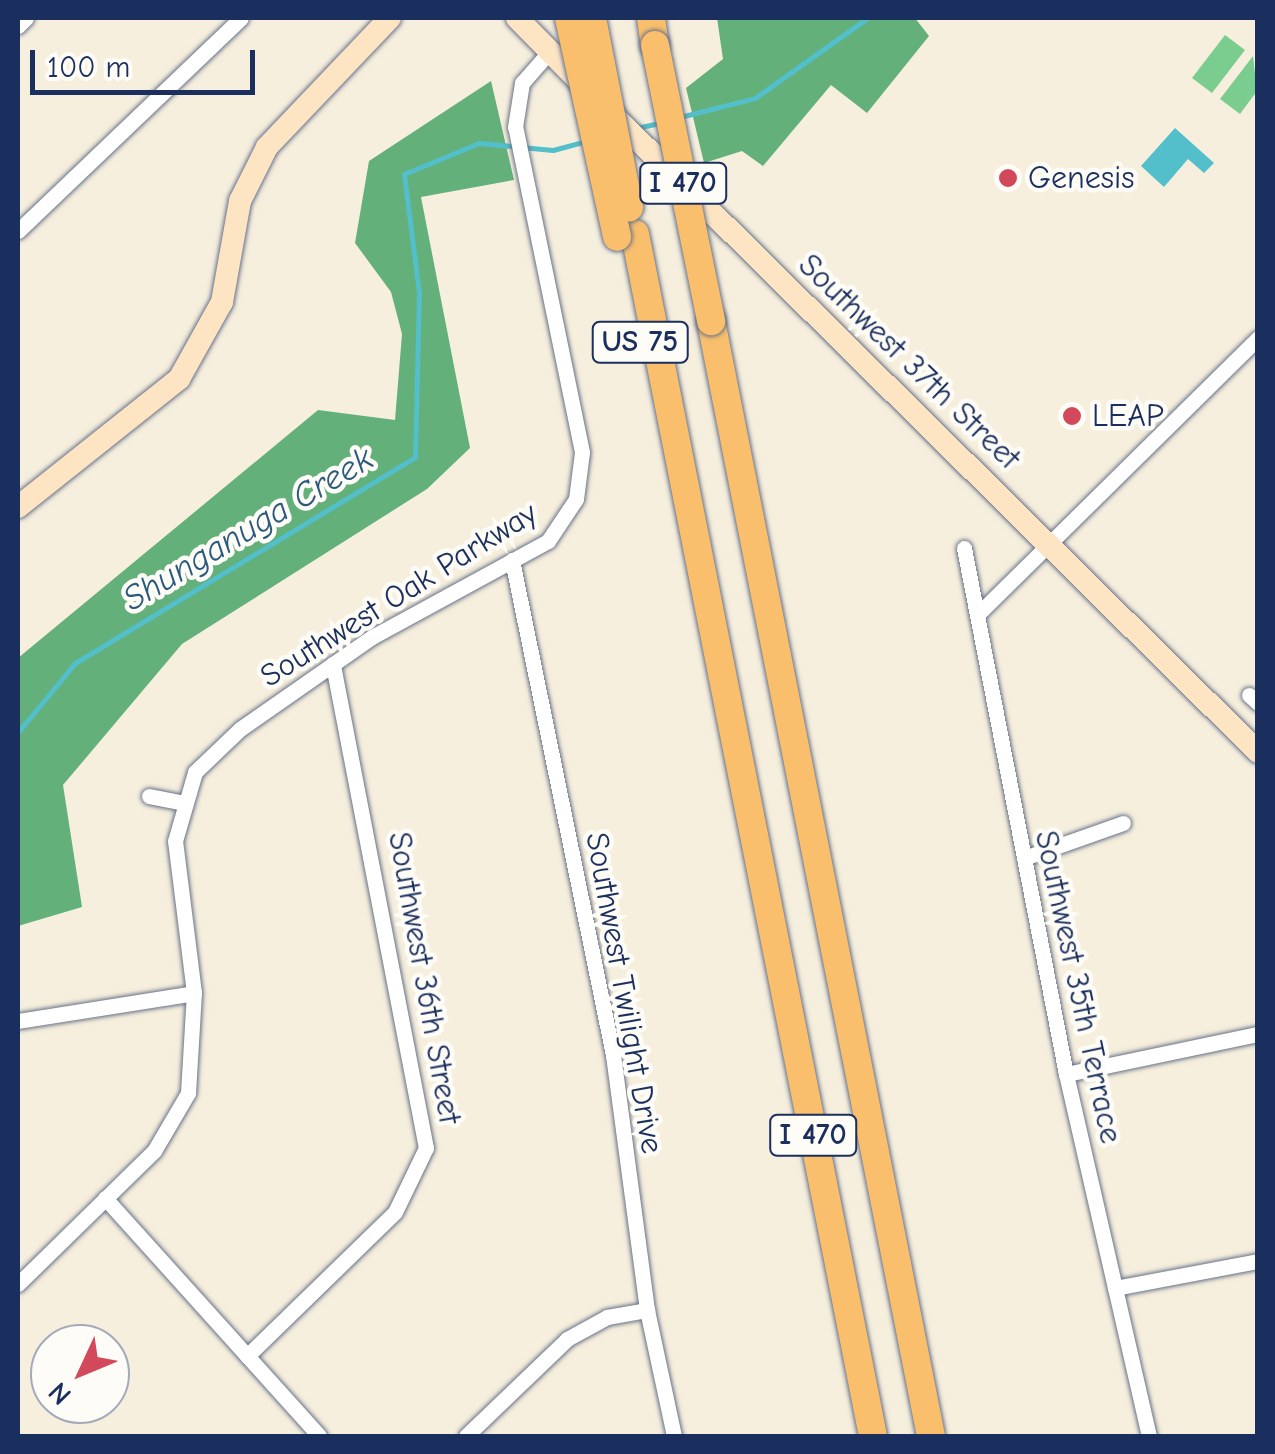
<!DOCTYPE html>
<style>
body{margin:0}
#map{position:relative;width:1275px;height:1454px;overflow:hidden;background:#f6efdd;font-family:"Comic Neue",sans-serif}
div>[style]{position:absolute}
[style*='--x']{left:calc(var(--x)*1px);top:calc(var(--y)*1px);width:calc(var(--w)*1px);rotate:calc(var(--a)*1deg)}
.green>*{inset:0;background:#7bcd8f}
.forest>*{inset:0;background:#64b07a}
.water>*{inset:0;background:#52bfca}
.stream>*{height:5px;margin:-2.5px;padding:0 2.5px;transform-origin:2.5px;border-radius:2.5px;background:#52bfca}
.roads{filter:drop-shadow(0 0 2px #68728a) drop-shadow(0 0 2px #68728a)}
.street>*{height:15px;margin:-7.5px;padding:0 7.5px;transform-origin:7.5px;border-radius:7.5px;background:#fff}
.secondary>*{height:22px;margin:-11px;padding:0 11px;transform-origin:11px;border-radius:11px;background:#fde5c4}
.highway>*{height:28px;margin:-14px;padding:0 14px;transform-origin:14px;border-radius:14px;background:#f9bf6c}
.bridges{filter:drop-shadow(0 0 2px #68728a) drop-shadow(0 0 2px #68728a)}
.highway-bridge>*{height:28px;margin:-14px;padding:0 14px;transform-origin:14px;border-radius:14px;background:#f9bf6c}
.dots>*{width:28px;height:28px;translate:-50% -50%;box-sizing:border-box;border:5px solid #fdfcf7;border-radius:50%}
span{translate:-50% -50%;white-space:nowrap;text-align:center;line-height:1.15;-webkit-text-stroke:9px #fdfcf7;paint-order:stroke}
.shield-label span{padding:2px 8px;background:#fdfcf7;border:2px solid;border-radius:8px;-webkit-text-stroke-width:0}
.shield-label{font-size:30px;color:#1b2f5e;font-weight:700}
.poi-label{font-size:32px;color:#1b2f5e}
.left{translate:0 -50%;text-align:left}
.street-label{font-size:32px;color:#1b2f5e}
.water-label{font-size:35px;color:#2c5a7e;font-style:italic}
.frame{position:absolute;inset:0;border:20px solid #1b2f5e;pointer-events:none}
.north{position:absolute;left:30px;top:1324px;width:100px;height:100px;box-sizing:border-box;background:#fdfcf7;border:2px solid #a3aaba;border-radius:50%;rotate:226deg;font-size:28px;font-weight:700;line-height:40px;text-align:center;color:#1b2f5e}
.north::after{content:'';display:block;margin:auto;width:35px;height:45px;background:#d1495b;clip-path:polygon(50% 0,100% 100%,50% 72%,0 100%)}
.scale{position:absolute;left:30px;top:50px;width:225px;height:45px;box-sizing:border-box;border:5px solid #1b2f5e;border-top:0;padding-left:12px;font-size:30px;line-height:35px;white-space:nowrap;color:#1b2f5e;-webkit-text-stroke:8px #fdfcf7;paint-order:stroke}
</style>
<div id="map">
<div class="green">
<div style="clip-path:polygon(1225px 35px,1245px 50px,1212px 93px,1192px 78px)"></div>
<div style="clip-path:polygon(1253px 56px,1257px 91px,1240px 114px,1220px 99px)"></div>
</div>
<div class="forest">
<div style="clip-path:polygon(717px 18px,915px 18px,929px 36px,867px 113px,831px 85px,763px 166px,742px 151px,704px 163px,686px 88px,723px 59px)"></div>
<div style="clip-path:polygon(491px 81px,514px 180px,421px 197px,470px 448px,427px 489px,182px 644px,63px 785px,82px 907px,18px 926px,18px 658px,318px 410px,395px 420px,402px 334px,391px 292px,355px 243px,369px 161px)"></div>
</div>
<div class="water">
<div style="clip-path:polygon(1175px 128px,1214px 163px,1204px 173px,1188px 159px,1164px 187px,1141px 166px)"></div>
</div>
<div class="stream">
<div style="--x:680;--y:117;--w:77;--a:-14.2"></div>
<div style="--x:755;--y:98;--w:138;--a:-35.5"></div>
<div style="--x:636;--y:128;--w:24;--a:-12"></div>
<div style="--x:18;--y:732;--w:89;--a:-50.4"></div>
<div style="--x:75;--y:663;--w:398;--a:-31.2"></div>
<div style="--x:415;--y:457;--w:164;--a:-88.6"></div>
<div style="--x:419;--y:293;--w:120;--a:-97.2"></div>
<div style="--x:404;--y:174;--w:81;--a:-22.5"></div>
<div style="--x:479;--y:143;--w:74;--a:5.4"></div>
<div style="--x:553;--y:150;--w:35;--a:-15"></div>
</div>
<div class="roads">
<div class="street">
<div style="--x:18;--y:26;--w:11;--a:-45"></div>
<div style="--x:18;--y:231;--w:308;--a:-43.7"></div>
<div style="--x:964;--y:548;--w:536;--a:79.03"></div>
<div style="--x:1066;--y:1074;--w:371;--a:77.1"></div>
<div style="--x:512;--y:560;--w:505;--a:78.47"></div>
<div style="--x:613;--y:1055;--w:257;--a:82.4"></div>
<div style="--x:647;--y:1310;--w:129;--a:77.9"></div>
<div style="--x:979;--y:613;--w:392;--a:-44.6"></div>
<div style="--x:1249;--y:695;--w:12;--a:42"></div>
<div style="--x:149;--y:796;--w:32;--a:11"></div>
<div style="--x:1024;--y:858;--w:105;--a:-19.5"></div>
<div style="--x:18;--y:1021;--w:178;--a:-9"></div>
<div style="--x:1066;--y:1074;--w:196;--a:-11.8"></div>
<div style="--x:105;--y:1198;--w:320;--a:48"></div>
<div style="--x:18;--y:1284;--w:190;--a:-44.4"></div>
<div style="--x:154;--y:1151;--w:67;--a:-59.6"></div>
<div style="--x:188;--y:1093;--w:100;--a:-86.6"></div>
<div style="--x:194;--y:993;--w:153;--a:-97.1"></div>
<div style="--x:175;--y:841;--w:72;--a:-73.8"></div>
<div style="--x:195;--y:772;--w:62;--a:-43.7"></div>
<div style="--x:240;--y:729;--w:161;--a:-34.9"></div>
<div style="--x:372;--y:637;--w:200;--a:-28.6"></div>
<div style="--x:548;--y:541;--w:50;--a:-56.3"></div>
<div style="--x:576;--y:499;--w:47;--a:-82.7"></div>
<div style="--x:582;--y:452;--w:332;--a:-101.6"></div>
<div style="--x:515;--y:127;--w:45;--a:-81"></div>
<div style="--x:522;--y:83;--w:43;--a:-48.8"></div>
<div style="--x:1115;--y:1288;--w:146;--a:-10.7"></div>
<div style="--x:247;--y:1356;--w:206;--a:-44.2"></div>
<div style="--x:395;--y:1212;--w:71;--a:-64.2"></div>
<div style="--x:426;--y:1148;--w:493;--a:-100.9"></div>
<div style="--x:466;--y:1436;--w:140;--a:-43.8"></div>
<div style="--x:567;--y:1339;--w:46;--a:-28.8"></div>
<div style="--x:607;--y:1317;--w:41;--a:-9.9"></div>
</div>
<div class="secondary">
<div style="--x:517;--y:18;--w:100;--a:45.4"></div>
<div style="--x:609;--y:111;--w:912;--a:44.64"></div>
<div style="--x:18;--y:507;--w:206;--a:-38.5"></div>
<div style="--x:179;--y:379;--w:88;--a:-60.8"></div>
<div style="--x:222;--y:302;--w:103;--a:-79.9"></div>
<div style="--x:240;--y:201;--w:60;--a:-63.4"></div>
<div style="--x:267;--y:147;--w:178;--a:-46.4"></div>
</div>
<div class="highway">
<div style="--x:651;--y:18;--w:27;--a:82"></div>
<div style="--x:635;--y:234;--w:1225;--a:78.8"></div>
<div style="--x:711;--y:321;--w:1136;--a:78.84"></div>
</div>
</div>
<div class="bridges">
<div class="highway-bridge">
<div style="--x:569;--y:18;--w:224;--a:77.6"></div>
<div style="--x:592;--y:18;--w:193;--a:78.9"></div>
<div style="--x:655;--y:45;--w:282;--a:78.5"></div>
</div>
</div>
<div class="dots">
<div style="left:1008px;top:178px;background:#d1495b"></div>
<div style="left:1072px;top:416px;background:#d1495b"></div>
</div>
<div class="shield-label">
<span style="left:683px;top:183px">I 470</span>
<span style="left:640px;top:342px">US 75</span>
<span style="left:813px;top:1135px">I 470</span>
</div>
<div class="poi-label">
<span class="left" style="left:1028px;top:178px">Genesis</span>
<span class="left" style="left:1092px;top:416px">LEAP</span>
</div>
<div class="street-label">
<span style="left:909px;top:362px;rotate:44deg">Southwest 37th Street</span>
<span style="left:399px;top:595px;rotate:-32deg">Southwest Oak Parkway</span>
<span style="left:424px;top:978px;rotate:80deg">Southwest 36th Street</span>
<span style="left:1078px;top:987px;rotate:78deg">Southwest 35th Terrace</span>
<span style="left:624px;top:993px;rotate:80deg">Southwest Twilight Drive</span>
</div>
<div class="water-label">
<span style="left:248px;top:529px;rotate:-31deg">Shunganuga Creek</span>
</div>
<div class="frame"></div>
<div class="north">N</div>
<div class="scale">100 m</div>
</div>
